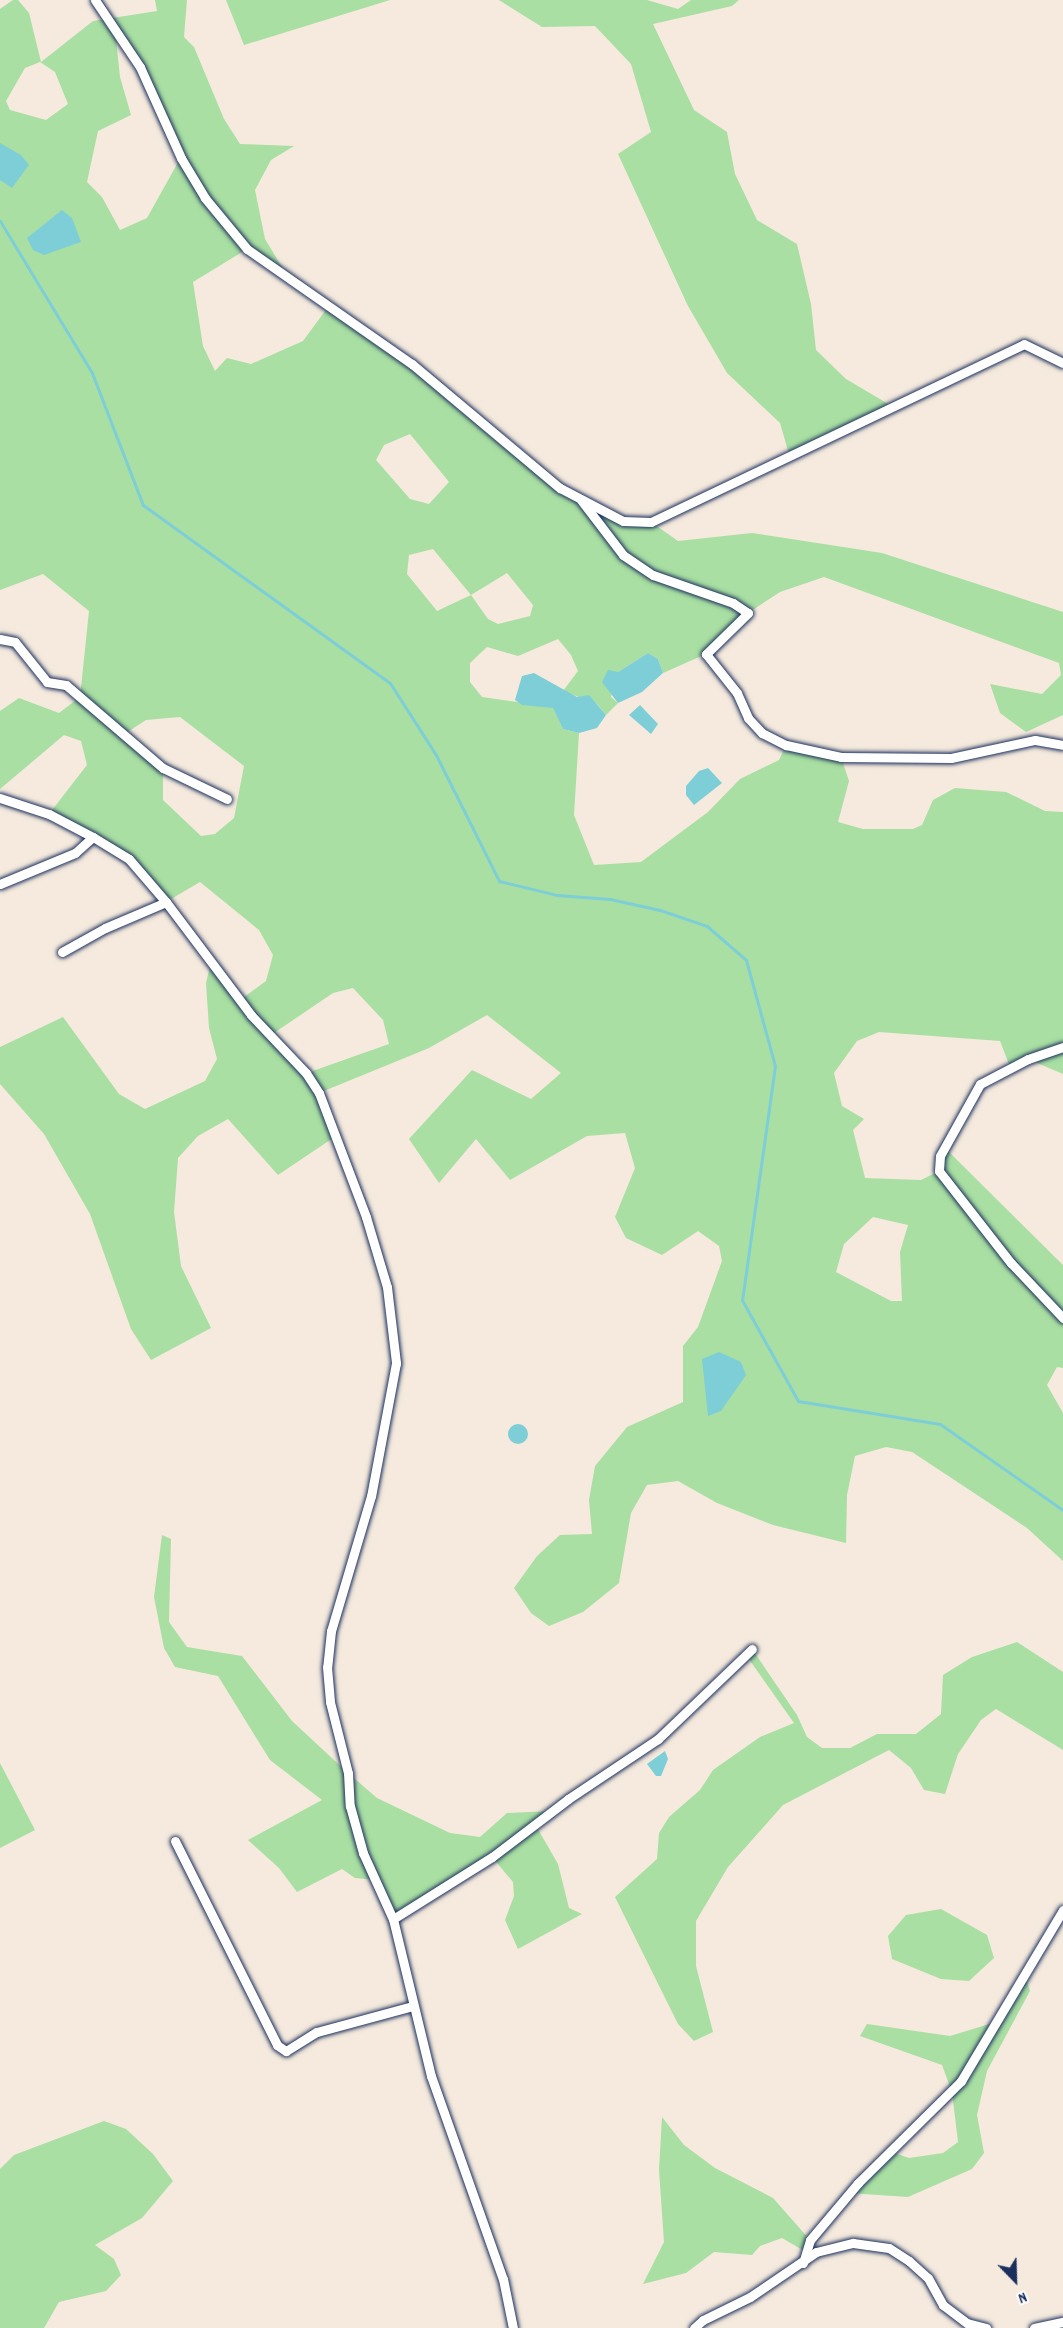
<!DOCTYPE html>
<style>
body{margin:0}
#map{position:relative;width:1063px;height:2328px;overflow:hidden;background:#f5eadd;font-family:Dekko,sans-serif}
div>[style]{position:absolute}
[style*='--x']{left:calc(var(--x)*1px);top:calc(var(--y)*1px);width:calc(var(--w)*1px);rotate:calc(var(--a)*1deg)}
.green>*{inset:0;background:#a9dfa2}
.water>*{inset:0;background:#7eced8}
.round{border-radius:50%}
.stream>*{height:3px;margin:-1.5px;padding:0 1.5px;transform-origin:1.5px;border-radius:1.5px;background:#7eced8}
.roads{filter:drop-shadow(0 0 2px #1b2f5e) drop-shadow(0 0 2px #1b2f5e)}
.street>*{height:9px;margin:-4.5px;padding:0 4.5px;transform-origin:4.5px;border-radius:4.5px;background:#fff}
span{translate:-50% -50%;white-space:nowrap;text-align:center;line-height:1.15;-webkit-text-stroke:5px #fff;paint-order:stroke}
.north{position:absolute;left:985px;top:2250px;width:60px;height:60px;-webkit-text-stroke:4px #fff;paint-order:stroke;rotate:157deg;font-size:16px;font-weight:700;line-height:24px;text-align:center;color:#1b2f5e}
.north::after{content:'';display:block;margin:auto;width:21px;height:27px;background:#1b2f5e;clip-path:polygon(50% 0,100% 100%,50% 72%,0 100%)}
</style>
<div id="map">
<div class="green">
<div style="clip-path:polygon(evenodd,13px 0,18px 0,29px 13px,41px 62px,93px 21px,157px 11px,155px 0,187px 0,184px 37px,194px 47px,224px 119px,240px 144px,294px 146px,271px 160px,255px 190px,265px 239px,291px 282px,247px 249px,193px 282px,203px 346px,215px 371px,227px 358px,251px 364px,303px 341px,328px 307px,412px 364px,560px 488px,623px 521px,651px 522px,678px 541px,752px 533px,882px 553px,1063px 612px,1063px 715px,1026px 732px,1000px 713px,990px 684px,1042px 694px,1061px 675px,1059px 663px,824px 577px,780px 592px,748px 613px,706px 654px,663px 673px,658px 659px,648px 653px,618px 672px,611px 697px,618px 703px,606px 715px,597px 704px,563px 691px,578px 671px,571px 655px,558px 639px,518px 656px,487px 647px,470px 663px,470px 682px,482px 697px,553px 707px,563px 729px,579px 733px,574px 815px,594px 865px,641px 862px,708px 812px,740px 779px,779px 760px,786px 745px,841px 757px,849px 781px,838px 822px,863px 829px,913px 829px,922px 825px,933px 800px,955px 788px,1006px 792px,1045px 811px,1063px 812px,1063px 1074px,1028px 1059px,1010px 1067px,1000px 1041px,879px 1032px,857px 1041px,834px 1073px,842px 1106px,864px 1119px,853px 1130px,865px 1178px,921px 1180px,939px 1171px,945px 1148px,1063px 1265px,1063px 1368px,1057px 1367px,1047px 1385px,1063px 1413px,1063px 1561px,1027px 1528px,912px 1452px,886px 1447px,855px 1456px,847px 1495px,846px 1543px,773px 1525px,717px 1503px,678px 1481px,647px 1485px,631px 1513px,619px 1583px,583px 1612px,549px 1626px,531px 1613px,514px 1588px,537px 1556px,560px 1535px,592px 1534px,589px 1500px,595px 1466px,627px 1427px,683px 1402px,683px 1346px,698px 1327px,722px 1261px,719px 1246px,698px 1231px,662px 1255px,626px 1238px,615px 1217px,635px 1168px,625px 1133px,587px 1136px,510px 1180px,476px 1139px,439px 1183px,409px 1139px,472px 1070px,531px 1099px,561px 1073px,487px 1015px,429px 1048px,319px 1093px,336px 1136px,278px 1175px,228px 1119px,198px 1136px,178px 1158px,174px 1212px,181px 1266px,211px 1328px,151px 1360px,131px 1329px,90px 1214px,44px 1134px,0 1084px,0 1047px,63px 1017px,119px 1094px,145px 1109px,205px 1081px,217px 1059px,209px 1028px,206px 983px,211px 962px,240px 1000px,266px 981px,273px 955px,259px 930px,200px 882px,166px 902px,129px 859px,49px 814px,87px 765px,81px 741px,64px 735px,0 789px,0 711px,19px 698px,59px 713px,80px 697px,89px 611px,43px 574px,0 590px,0 9px,13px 0,115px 30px,140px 67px,181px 157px,147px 218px,120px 230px,102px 197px,87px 182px,98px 131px,131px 115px,120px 77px,115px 30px,13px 0,40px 62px,55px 72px,68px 104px,46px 120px,10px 110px,6px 101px,25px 68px,40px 62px,13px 0,410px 434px,449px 482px,429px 504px,410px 499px,376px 460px,384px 445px,410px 434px,13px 0,433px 549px,471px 595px,437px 611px,407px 574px,409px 555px,433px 549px,13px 0,507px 573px,533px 605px,530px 616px,498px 624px,488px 619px,471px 595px,507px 573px,13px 0,180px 717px,244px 766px,234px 818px,215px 834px,201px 836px,163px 800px,163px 768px,123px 735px,146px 720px,180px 717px,13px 0,353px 988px,383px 1020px,389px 1044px,307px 1073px,271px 1035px,333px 993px,353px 988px,13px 0,873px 1217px,908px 1225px,900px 1252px,902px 1301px,891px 1301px,836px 1272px,844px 1244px,873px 1217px)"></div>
<div style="clip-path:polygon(226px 0,390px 0,244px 45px)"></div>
<div style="clip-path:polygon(499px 0,647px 0,678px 9px,691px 0,739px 0,732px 6px,653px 24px,694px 110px,727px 132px,735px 174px,757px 220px,797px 244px,811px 304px,816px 350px,846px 379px,890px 405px,789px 454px,780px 423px,727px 373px,688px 306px,618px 154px,651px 132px,631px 64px,595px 26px,542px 27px)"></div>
<div style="clip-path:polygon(162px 1535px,171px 1539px,169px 1622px,187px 1647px,242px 1656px,292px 1721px,348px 1773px,377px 1798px,450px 1833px,480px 1837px,507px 1813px,551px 1811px,535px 1824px,558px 1864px,569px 1908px,582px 1914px,518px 1949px,505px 1920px,514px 1896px,513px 1882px,492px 1857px,393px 1919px,376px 1880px,355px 1878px,342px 1869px,297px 1892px,279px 1868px,248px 1840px,322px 1800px,270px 1760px,218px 1676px,175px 1667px,164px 1648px,154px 1597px)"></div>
<div style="clip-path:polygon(1017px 1642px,1063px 1672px,1063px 1750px,996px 1709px,981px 1720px,958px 1754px,945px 1794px,924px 1790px,911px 1768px,889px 1750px,783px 1805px,728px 1867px,696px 1921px,696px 1966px,713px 2032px,694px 2041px,678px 2024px,615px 1897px,657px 1859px,659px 1833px,669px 1817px,700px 1790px,713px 1770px,760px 1737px,794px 1723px,746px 1655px,752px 1649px,797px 1715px,807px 1737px,822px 1748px,850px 1748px,877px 1734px,916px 1734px,941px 1714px,943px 1675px,972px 1657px)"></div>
<div style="clip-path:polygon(0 1763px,35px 1830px,0 1848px)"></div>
<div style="clip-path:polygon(941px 1909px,987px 1935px,994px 1958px,969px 1981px,941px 1979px,892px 1959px,888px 1936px,906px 1915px)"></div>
<div style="clip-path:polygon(1025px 1975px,1030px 1991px,987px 2071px,977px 2115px,984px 2153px,972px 2169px,908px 2197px,849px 2193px,889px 2151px,909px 2158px,943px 2153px,958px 2142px,952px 2092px,942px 2065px,860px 2036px,867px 2024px,950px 2036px,996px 2022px)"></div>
<div style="clip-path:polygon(662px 2117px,684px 2145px,715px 2168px,773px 2198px,810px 2240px,806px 2252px,782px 2238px,760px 2246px,752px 2255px,714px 2252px,686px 2273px,643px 2284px,664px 2242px,659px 2170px)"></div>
<div style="clip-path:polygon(104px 2121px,126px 2129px,153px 2154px,173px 2181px,142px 2218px,95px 2245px,114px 2259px,121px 2275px,106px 2291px,59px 2302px,44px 2328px,0 2328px,0 2169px,14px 2155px)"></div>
</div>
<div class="water">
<div style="clip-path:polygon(0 143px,21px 155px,29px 165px,12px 188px,0 180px)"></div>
<div style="clip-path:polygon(62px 210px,72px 218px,81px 242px,44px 255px,33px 250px,27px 238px)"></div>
<div style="clip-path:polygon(648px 653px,658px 659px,663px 673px,642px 692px,618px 703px,602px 682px,608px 670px,618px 672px)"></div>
<div style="clip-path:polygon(534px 673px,577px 697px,589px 695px,606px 715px,597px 728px,579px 733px,563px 729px,553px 708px,522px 705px,515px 700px,522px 676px)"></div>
<div style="clip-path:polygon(640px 705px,658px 724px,651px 734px,629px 715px)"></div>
<div style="clip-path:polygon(708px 768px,722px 783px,694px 805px,686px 795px,686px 786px,699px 771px)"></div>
<div style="clip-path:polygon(719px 1352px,741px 1362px,746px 1375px,721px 1411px,708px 1416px,702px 1359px)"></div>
<div class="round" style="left:508px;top:1424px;width:20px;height:20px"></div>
<div style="clip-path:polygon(665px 1751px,668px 1759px,661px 1776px,656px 1776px,647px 1764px)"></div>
</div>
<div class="stream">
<div style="--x:0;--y:221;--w:178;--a:58.8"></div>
<div style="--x:92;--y:373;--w:142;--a:68.9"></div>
<div style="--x:143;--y:505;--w:304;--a:35.8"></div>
<div style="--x:390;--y:683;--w:85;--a:57.4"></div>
<div style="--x:436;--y:755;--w:141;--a:63.4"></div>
<div style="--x:499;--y:881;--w:60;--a:13.6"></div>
<div style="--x:557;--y:895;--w:53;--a:4.3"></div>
<div style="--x:610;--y:899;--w:51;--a:12.4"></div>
<div style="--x:660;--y:910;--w:50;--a:18.8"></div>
<div style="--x:707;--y:926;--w:52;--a:41.1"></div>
<div style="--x:746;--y:960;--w:110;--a:74.7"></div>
<div style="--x:775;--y:1066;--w:236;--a:98"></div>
<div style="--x:742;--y:1300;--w:115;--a:61"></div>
<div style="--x:798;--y:1401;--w:144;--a:9.2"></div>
<div style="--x:940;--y:1424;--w:150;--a:35"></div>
</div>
<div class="roads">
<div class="street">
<div style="--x:95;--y:0;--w:81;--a:56.1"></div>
<div style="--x:140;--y:67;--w:100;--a:65.7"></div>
<div style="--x:181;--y:158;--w:47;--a:59"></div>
<div style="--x:205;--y:198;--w:66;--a:50.5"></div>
<div style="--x:247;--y:249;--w:201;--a:34.9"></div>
<div style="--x:412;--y:364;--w:193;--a:40"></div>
<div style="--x:560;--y:488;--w:71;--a:27.6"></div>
<div style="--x:623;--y:521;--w:28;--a:2"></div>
<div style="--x:651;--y:522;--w:413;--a:-25.5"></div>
<div style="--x:1024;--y:344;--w:43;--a:26"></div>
<div style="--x:581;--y:500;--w:69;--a:52.6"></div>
<div style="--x:623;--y:555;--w:36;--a:34"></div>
<div style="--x:653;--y:575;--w:85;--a:19.3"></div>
<div style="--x:733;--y:603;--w:18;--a:34"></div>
<div style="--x:748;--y:613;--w:59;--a:135.7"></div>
<div style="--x:706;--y:654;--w:50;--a:51.5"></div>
<div style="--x:737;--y:693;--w:27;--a:66"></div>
<div style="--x:748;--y:718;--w:21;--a:47"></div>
<div style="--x:762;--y:733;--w:27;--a:27"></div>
<div style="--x:786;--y:745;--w:56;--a:12.3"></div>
<div style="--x:841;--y:757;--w:110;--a:0.5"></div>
<div style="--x:951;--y:758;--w:86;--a:-12.1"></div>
<div style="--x:1035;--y:740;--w:28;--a:10"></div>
<div style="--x:0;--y:639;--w:15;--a:11"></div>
<div style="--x:15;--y:642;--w:51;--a:51.3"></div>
<div style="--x:47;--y:682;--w:19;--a:9"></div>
<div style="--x:66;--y:685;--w:128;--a:40.6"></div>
<div style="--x:163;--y:768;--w:71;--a:25.8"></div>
<div style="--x:0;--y:798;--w:52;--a:18.1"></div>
<div style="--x:49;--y:814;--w:50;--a:27.6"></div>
<div style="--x:93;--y:837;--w:42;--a:31.4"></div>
<div style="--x:129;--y:859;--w:57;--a:49.3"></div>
<div style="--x:166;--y:902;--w:141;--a:53"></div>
<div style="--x:251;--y:1015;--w:80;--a:46.5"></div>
<div style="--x:306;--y:1073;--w:24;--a:57"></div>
<div style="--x:319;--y:1093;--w:133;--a:69.2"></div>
<div style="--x:366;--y:1217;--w:73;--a:73.3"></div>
<div style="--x:387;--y:1287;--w:77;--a:83.2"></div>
<div style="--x:396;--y:1363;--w:135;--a:100.6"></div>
<div style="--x:371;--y:1496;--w:141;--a:106.5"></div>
<div style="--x:331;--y:1631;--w:36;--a:96"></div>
<div style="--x:327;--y:1667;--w:35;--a:85"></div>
<div style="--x:330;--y:1702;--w:73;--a:75.8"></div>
<div style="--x:348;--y:1773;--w:33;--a:87"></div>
<div style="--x:350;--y:1806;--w:49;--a:74.5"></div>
<div style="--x:363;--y:1853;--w:72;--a:65.6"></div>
<div style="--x:393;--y:1919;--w:162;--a:76.4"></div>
<div style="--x:431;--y:2076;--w:215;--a:70.5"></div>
<div style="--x:503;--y:2279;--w:50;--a:78.5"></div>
<div style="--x:0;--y:884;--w:81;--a:-22.5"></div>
<div style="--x:75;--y:853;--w:24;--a:-42"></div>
<div style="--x:62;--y:952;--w:49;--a:-29.2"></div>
<div style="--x:105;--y:928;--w:66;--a:-23.1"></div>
<div style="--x:1063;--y:1047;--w:37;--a:161"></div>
<div style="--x:1028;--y:1059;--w:54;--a:152.5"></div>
<div style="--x:980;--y:1084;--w:82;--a:119.1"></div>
<div style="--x:940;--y:1156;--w:15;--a:94"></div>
<div style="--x:939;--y:1171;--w:117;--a:52"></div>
<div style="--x:1011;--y:1263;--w:76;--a:46.6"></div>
<div style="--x:175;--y:1841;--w:228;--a:63.4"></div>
<div style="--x:277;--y:2045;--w:11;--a:34"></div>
<div style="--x:286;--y:2051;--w:36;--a:-32"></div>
<div style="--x:317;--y:2032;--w:99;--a:-15.2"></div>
<div style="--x:393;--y:1919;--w:117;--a:-32.1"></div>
<div style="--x:492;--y:1857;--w:96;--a:-37.3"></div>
<div style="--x:568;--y:1799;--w:108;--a:-33.7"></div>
<div style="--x:658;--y:1739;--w:130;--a:-43.8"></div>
<div style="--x:803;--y:2263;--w:24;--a:-73"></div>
<div style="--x:810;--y:2240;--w:75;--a:-49.9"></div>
<div style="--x:858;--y:2183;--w:145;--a:-44.7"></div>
<div style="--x:961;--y:2081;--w:199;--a:-59.2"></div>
<div style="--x:694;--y:2328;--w:12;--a:-42"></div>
<div style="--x:703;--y:2320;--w:52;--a:-26.1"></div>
<div style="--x:750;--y:2297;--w:80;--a:-34.3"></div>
<div style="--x:816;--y:2252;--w:38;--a:-14"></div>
<div style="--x:853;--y:2243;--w:36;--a:8"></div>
<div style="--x:889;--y:2248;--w:24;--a:33"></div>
<div style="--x:909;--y:2261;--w:25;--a:42"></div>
<div style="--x:928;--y:2278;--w:31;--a:61"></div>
<div style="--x:943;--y:2305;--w:30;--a:37"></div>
<div style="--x:967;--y:2323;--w:20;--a:15"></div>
<div style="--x:1034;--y:2328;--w:30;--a:-12"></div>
</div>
</div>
<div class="north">N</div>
</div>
